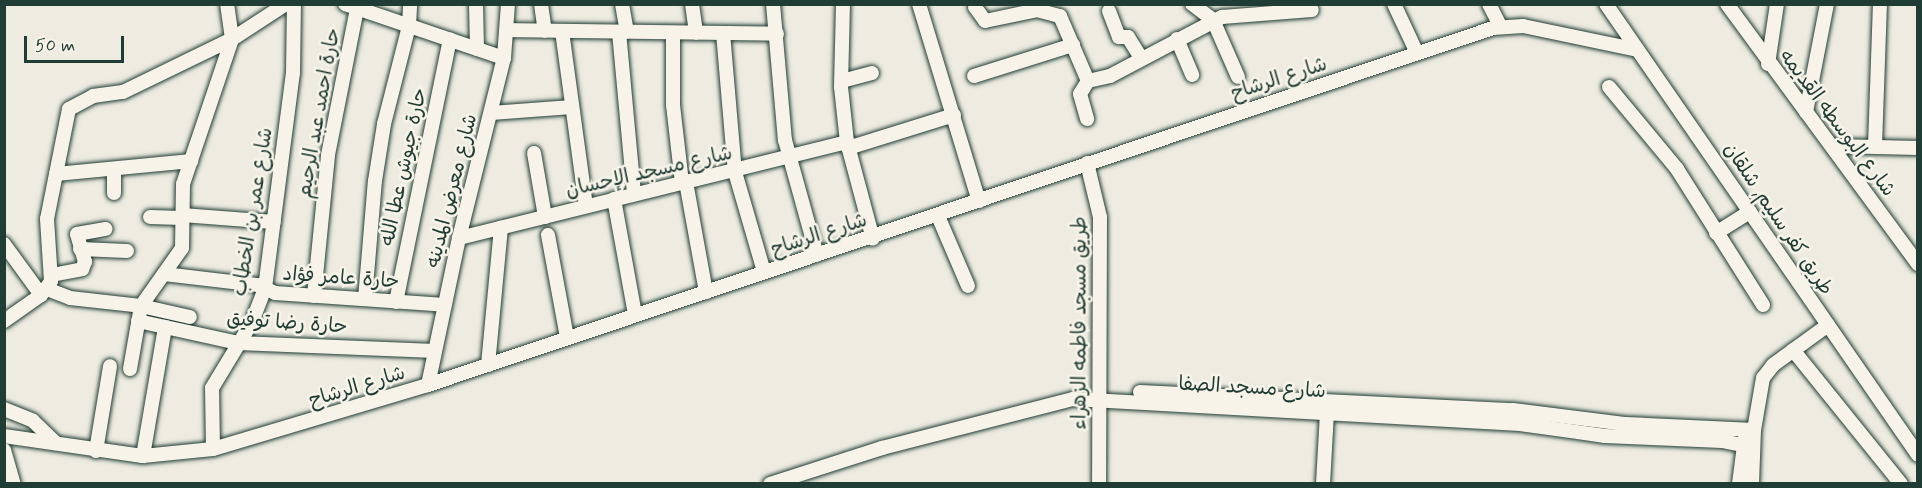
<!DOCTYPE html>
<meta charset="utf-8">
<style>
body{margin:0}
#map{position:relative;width:1922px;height:488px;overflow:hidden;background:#eeece1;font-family:Mynerve,"Playpen Sans Arabic",sans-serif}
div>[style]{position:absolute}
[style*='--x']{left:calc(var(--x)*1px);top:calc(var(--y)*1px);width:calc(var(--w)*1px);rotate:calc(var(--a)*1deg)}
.roads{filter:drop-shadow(0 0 2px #1f3d34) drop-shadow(0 0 2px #1f3d34)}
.minor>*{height:14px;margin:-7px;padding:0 7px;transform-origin:7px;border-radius:7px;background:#f7f3e8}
span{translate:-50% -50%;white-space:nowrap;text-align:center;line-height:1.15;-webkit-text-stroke:5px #f7f3e8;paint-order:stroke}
.street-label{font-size:20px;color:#1f3d34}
.frame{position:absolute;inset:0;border:6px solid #1f3d34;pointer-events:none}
.scale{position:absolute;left:24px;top:36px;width:100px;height:27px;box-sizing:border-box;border:3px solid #1f3d34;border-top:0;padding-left:8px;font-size:18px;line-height:21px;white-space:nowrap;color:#1f3d34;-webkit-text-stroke:4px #f7f3e8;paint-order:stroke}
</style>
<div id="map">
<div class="roads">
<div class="minor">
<div style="--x:345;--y:4;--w:168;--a:18.8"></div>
<div style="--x:476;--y:4;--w:45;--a:88.7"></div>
<div style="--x:541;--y:4;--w:27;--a:82"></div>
<div style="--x:622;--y:4;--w:28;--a:80"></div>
<div style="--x:692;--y:4;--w:29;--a:82"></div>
<div style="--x:773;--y:4;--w:137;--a:85"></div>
<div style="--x:785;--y:140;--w:119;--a:74.5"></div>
<div style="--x:843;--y:4;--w:83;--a:91.4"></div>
<div style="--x:841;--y:87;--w:55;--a:83.8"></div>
<div style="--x:847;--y:142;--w:100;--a:75"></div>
<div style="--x:919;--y:4;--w:206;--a:73.1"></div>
<div style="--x:1192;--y:4;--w:26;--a:37"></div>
<div style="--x:1394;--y:4;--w:54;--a:64.9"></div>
<div style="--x:1489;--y:4;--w:25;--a:63"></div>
<div style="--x:1606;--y:4;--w:548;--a:55.32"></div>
<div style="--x:1727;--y:4;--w:323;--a:53.7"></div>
<div style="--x:975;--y:7;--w:17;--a:54"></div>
<div style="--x:985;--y:21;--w:53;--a:-11.9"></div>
<div style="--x:1037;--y:10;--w:24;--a:15"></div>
<div style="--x:1060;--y:16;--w:71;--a:66.7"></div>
<div style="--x:1088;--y:81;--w:15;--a:122"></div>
<div style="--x:1080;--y:94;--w:26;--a:74"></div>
<div style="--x:1109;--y:11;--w:28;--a:69"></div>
<div style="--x:1119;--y:37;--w:9;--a:0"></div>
<div style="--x:1128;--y:37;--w:25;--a:58"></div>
<div style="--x:1213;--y:20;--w:62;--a:66.3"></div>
<div style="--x:507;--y:30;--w:270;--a:0.8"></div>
<div style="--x:562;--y:31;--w:177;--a:82.2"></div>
<div style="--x:619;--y:32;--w:163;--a:84.7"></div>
<div style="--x:673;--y:33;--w:72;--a:90"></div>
<div style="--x:673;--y:105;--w:79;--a:83.4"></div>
<div style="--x:723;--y:33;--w:140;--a:85.1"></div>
<div style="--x:735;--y:172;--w:104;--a:73.8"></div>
<div style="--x:1177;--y:39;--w:39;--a:67"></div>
<div style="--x:1768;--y:64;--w:61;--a:-81.5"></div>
<div style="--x:974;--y:76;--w:104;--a:-17.4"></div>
<div style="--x:842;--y:81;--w:31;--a:-15"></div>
<div style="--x:1088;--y:81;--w:23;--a:-13"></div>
<div style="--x:1110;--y:76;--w:127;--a:-27.8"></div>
<div style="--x:1222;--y:17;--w:90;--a:-4.4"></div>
<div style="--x:1609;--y:87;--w:107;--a:50.3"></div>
<div style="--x:1677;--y:169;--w:161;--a:57.7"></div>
<div style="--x:1806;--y:112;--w:110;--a:-79"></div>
<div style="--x:491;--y:113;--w:81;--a:-4.2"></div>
<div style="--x:1834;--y:146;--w:84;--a:1.4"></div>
<div style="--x:1875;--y:146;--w:142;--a:-88"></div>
<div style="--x:848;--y:148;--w:111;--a:-17.3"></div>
<div style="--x:534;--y:153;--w:65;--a:80.2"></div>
<div style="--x:1087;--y:163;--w:56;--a:76.5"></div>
<div style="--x:1100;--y:217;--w:267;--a:90.2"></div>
<div style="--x:114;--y:169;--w:24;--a:90"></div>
<div style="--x:56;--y:174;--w:136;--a:-5.5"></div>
<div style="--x:686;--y:182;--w:112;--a:79.7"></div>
<div style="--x:614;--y:199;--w:118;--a:79.7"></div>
<div style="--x:182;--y:215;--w:92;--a:4.4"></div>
<div style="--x:938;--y:216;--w:76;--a:66.8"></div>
<div style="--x:150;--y:217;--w:32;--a:2"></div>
<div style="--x:1716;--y:233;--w:40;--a:-32"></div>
<div style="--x:548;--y:235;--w:105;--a:79.5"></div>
<div style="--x:459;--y:238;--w:400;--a:-13.9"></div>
<div style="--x:4;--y:244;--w:63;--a:54"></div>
<div style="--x:80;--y:249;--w:47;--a:2.4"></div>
<div style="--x:164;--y:274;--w:95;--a:6.7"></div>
<div style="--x:258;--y:285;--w:19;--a:25"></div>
<div style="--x:275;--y:293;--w:170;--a:4"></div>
<div style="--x:52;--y:275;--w:31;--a:-11"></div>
<div style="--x:82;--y:269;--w:8;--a:-67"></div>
<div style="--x:85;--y:262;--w:29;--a:-106"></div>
<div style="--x:77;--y:234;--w:29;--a:-10"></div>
<div style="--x:47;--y:289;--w:25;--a:21"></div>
<div style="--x:70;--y:298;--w:71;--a:6.4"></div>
<div style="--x:141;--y:306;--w:50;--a:12.7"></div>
<div style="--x:314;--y:296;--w:142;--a:-84.3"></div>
<div style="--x:328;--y:155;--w:150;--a:-78.8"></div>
<div style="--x:365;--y:299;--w:118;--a:-85.2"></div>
<div style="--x:375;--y:181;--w:58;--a:-81"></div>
<div style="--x:384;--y:124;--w:101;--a:-75.7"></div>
<div style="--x:409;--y:26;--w:22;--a:-87"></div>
<div style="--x:396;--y:302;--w:268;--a:-78.4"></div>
<div style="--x:4;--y:321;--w:45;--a:-35.1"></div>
<div style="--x:41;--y:295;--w:17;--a:-54"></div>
<div style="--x:51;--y:281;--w:62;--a:-93.7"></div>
<div style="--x:47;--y:219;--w:112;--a:-78.7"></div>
<div style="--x:69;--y:109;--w:27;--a:-28"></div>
<div style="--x:93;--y:96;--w:30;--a:-8"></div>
<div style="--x:123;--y:92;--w:121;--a:-25.9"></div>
<div style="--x:232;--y:39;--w:64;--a:-32.9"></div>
<div style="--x:138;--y:321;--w:102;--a:12.4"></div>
<div style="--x:238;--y:343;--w:197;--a:2.3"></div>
<div style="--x:1793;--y:350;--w:172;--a:51.1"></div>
<div style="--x:488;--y:365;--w:138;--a:-84.6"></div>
<div style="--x:130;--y:369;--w:64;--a:-80.1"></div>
<div style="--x:141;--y:306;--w:71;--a:-54.7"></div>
<div style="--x:182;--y:248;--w:64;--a:-89.1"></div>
<div style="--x:183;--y:184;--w:153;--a:-71.3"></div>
<div style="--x:232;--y:39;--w:35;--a:-98"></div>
<div style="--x:428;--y:385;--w:150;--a:-78.1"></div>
<div style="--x:459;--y:238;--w:186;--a:-76"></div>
<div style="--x:504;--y:58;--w:54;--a:-85.8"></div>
<div style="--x:1140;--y:392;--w:373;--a:2.8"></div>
<div style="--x:1513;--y:410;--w:114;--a:7.1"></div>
<div style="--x:1626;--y:424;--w:128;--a:2.7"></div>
<div style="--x:4;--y:409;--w:31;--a:22"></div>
<div style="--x:33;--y:421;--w:32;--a:44"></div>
<div style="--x:4;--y:436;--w:140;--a:8.2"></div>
<div style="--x:143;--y:456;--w:70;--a:-5.7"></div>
<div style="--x:213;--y:449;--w:224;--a:-16.6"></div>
<div style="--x:428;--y:385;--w:1123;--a:-18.53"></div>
<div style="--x:1493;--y:28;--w:30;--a:-4"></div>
<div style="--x:1523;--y:26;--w:117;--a:11.8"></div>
<div style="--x:213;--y:449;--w:61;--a:-90.9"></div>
<div style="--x:212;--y:388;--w:77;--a:-58.8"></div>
<div style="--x:252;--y:322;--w:36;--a:-69"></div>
<div style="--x:265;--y:288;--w:217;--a:-82.6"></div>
<div style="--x:293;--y:73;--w:69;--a:-89.2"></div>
<div style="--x:4;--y:450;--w:35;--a:74"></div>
<div style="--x:96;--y:451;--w:86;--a:-80.6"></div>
<div style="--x:143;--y:456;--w:131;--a:-80.3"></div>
<div style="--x:770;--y:484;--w:118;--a:-17.8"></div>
<div style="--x:882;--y:448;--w:197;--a:-14.4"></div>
<div style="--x:1073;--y:399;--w:448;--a:3.2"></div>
<div style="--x:1520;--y:424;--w:86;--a:8"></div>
<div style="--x:1605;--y:436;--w:117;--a:2.4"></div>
<div style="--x:1722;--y:441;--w:20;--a:11"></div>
<div style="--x:1323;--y:484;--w:72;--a:-86.8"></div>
<div style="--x:1739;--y:484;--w:46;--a:-82.6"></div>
<div style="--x:1752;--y:484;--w:54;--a:-87.9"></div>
<div style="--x:1754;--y:430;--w:53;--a:-80.2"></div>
<div style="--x:1763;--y:378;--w:16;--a:-52"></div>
<div style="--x:1773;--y:365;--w:68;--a:-36"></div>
</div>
</div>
<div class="street-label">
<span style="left:1279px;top:79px;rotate:-18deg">شارع الرشاح</span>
<span style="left:319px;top:113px;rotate:-80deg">حارة احمد عبد الرحيم</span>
<span style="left:1837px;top:123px;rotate:53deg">شارع البوسطه القديمه</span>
<span style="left:404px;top:167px;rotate:-78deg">حارة جيوش عطا الله</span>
<span style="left:649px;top:172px;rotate:-13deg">شارع مسجد الإحسان</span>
<span style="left:452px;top:191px;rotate:-76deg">شارع معرض المدينه</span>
<span style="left:253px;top:212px;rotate:-81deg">شارع عمر بن الخطاب</span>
<span style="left:1778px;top:219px;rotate:56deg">طريق كفر سليم, شلقان</span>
<span style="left:819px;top:235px;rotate:-18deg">شارع الرشاح</span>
<span style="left:341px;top:278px;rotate:4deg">حارة عامر فؤاد</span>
<span style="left:287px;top:323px;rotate:4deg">حارة رضا توفيق</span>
<span style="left:1080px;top:323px;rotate:-90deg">طريق مسجد فاطمه الزهراء</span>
<span style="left:357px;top:387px;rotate:-17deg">شارع الرشاح</span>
<span style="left:1252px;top:388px;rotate:3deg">شارع مسجد الصفا</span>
</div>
<div class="frame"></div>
<div class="scale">50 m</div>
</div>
